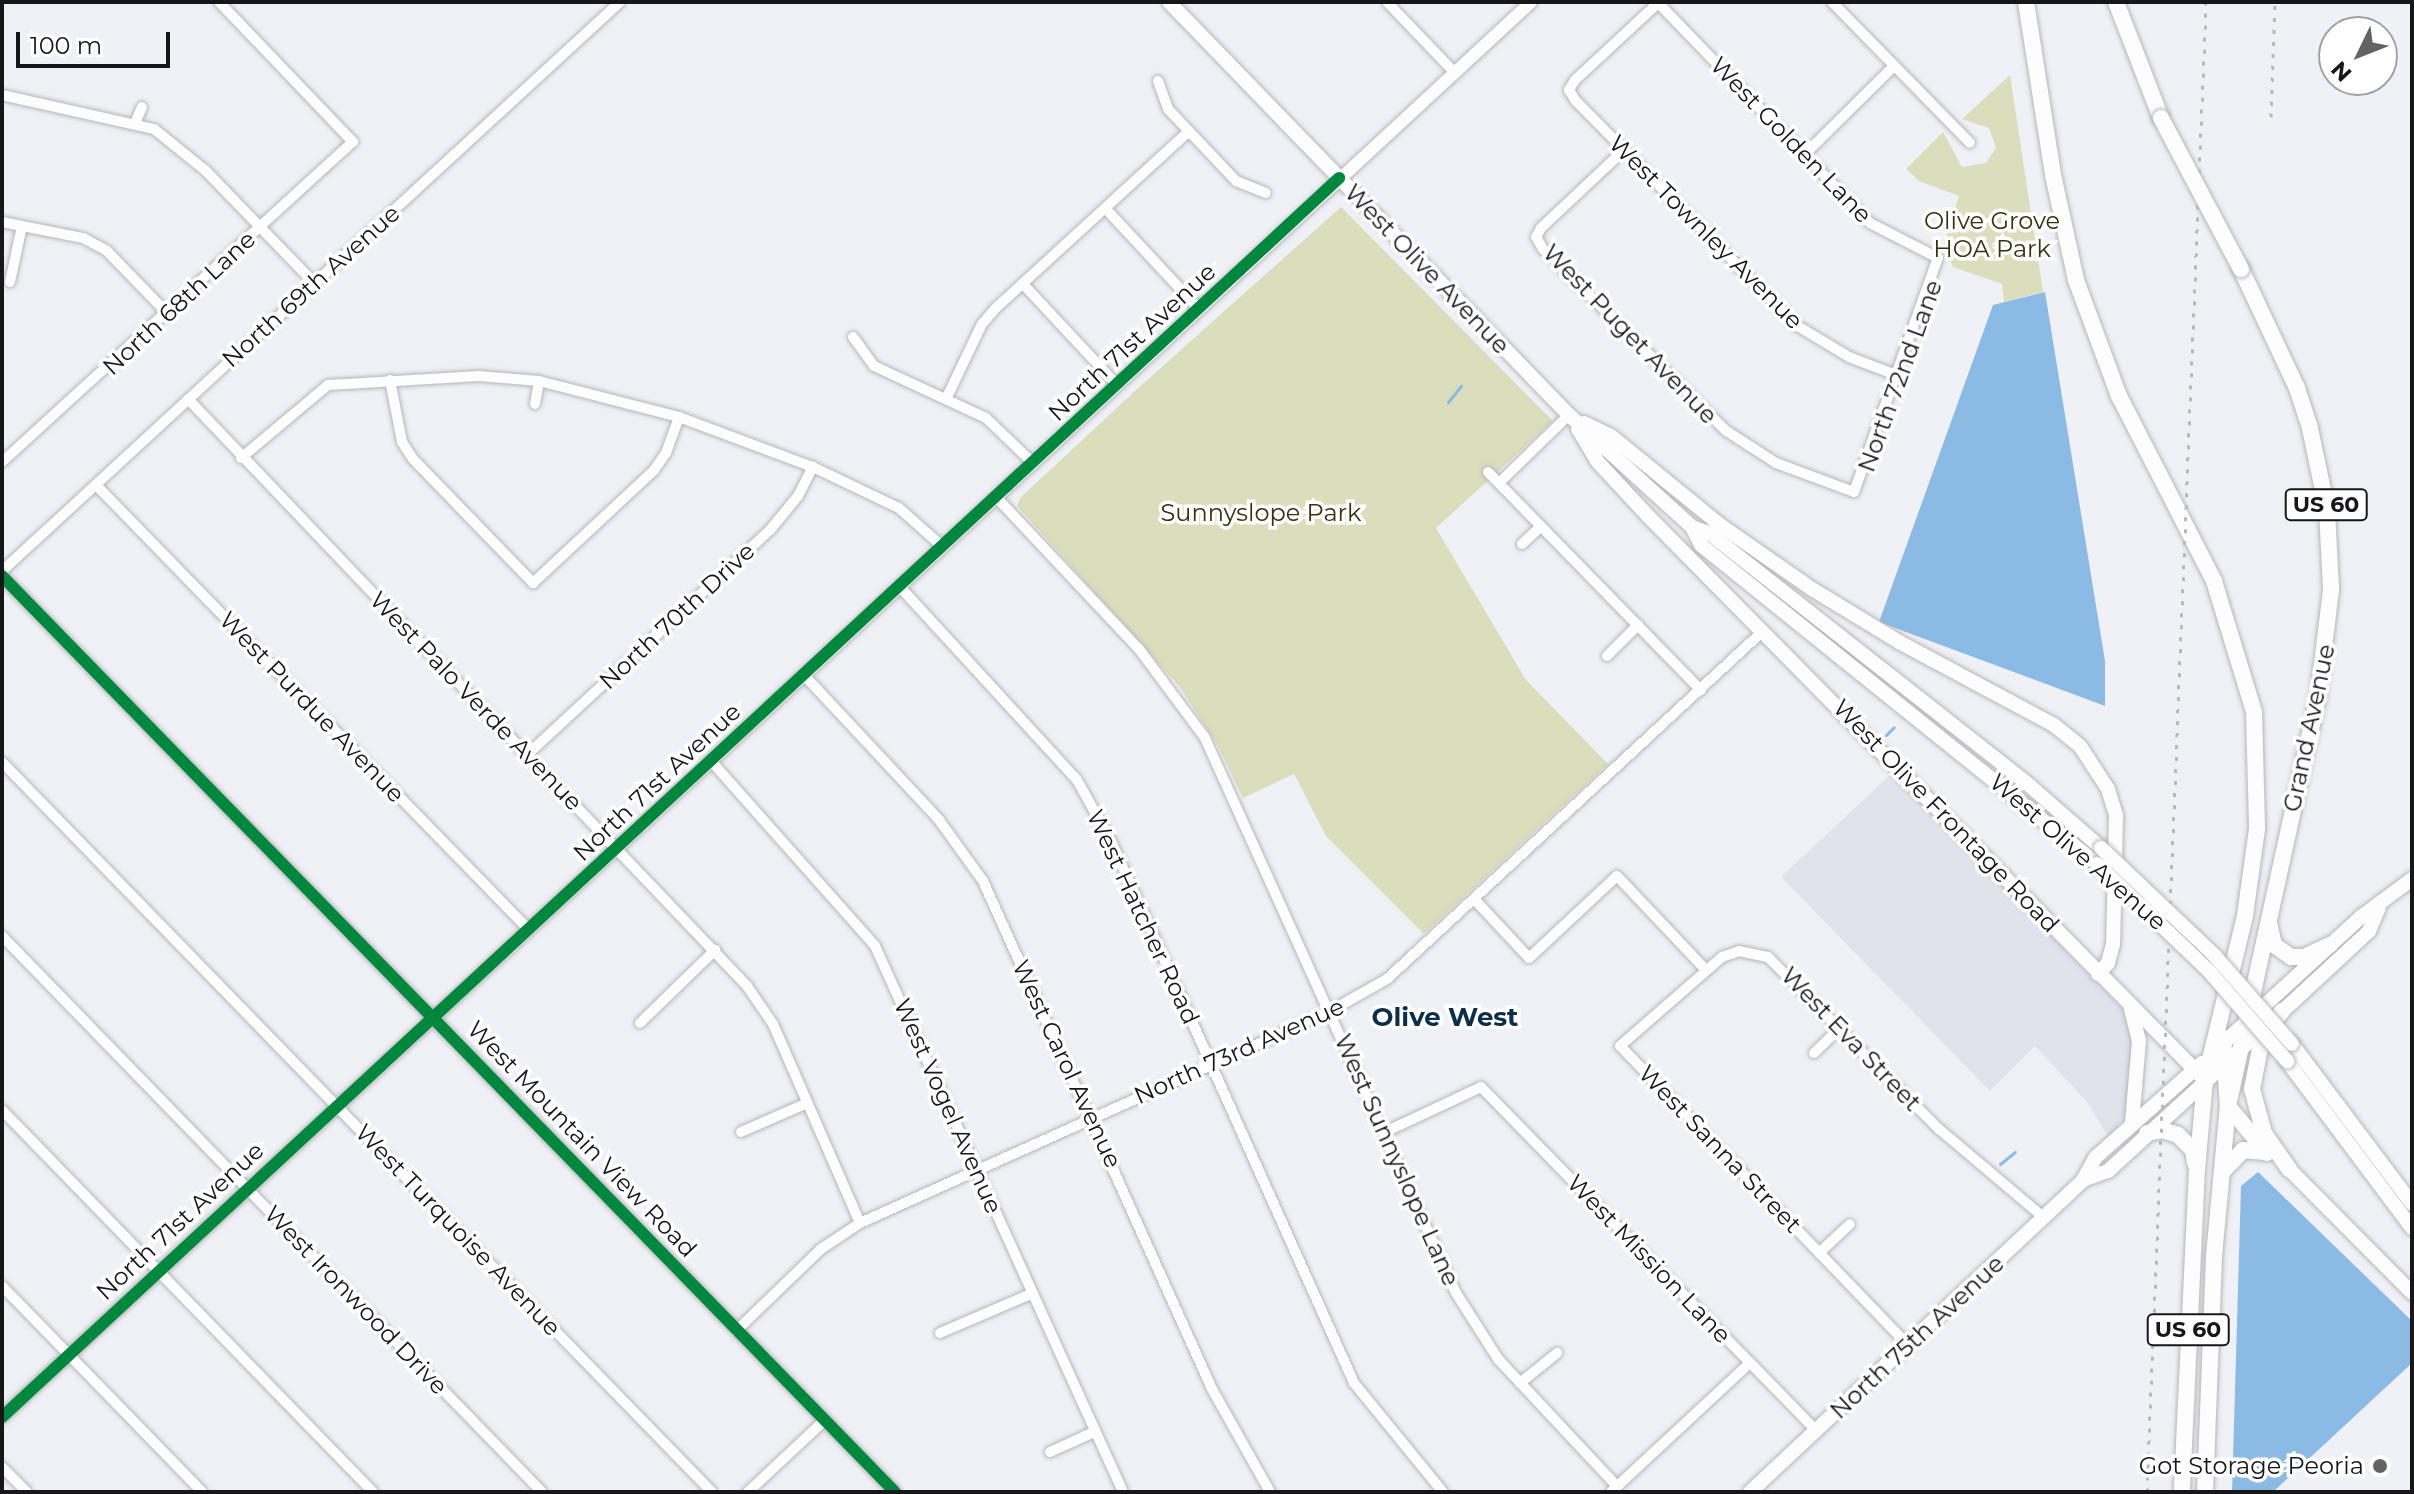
<!DOCTYPE html>
<style>
body{margin:0}
#map{position:relative;width:2414px;height:1494px;overflow:hidden;background:#f0f1f6;font-family:Montserrat,sans-serif}
div>[style]{position:absolute}
[style*='--x']{left:calc(var(--x)*1px);top:calc(var(--y)*1px);width:calc(var(--w)*1px);rotate:calc(var(--a)*1deg)}
.built>*{inset:0;background:#e1e2ec}
.green>*{inset:0;background:#dbdebd}
.water>*{inset:0;background:#8bbbe4}
.stream>*{height:3px;margin:-1.5px;padding:0 1.5px;transform-origin:1.5px;border-radius:1.5px;background:#8bbbe4}
.roads{filter:drop-shadow(0 0 2px #b6b7ba) drop-shadow(0 0 2px #b6b7ba)}
.minor>*{height:10px;margin:-5px;padding:0 5px;transform-origin:5px;border-radius:5px;background:#fdfdfe}
.tertiary>*{height:12px;margin:-6px;padding:0 6px;transform-origin:6px;border-radius:6px;background:#fdfdfe}
.secondary>*{height:14px;margin:-7px;padding:0 7px;transform-origin:7px;border-radius:7px;background:#fdfdfe}
.trunk>*{height:16px;margin:-8px;padding:0 8px;transform-origin:8px;border-radius:8px;background:#fdfdfe}
.rail>*{height:3px;margin-top:-1.5px;transform-origin:0;background:repeating-linear-gradient(90deg,#b9b9ba 0 4px,transparent 0 12px)}
.bridges{filter:drop-shadow(0 0 2px #b6b7ba) drop-shadow(0 0 2px #b6b7ba)}
.secondary-bridge>*{height:14px;margin:-7px;padding:0 7px;transform-origin:7px;border-radius:7px;background:#fdfdfe}
.trunk-bridge>*{height:16px;margin:-8px;padding:0 8px;transform-origin:8px;border-radius:8px;background:#fdfdfe}
.cycleway>*{height:12px;margin:-6px;padding:0 6px;transform-origin:6px;border-radius:6px;background:#00873e}
.dots>*{width:22px;height:22px;translate:-50% -50%;box-sizing:border-box;border:4px solid #fff;border-radius:50%}
span{translate:-50% -50%;white-space:nowrap;text-align:center;line-height:1.15;-webkit-text-stroke:7px #fff;paint-order:stroke}
.shield-label span{padding:2px 6px;background:#fff;border:2px solid;border-radius:6px;-webkit-text-stroke-width:0}
.shield-label{font-size:22px;color:#17171a;font-weight:700}
.street-label{font-size:24px;color:#17171a}
.park-label{font-size:24px;color:#323410}
.poi-label{font-size:24px;color:#17171a}
.right{translate:-100% -50%;text-align:right}
.neighbourhood-label{font-size:26px;color:#0c2e48;font-weight:700}
.frame{position:absolute;inset:0;border:4px solid #17171a;pointer-events:none}
.north{position:absolute;left:2318px;top:16px;width:80px;height:80px;box-sizing:border-box;background:#fff;border:2px solid #a2a2a3;border-radius:50%;rotate:227deg;font-size:22px;font-weight:700;line-height:32px;text-align:center;color:#17171a}
.north::after{content:'';display:block;margin:auto;width:28px;height:36px;background:#636367;clip-path:polygon(50% 0,100% 100%,50% 72%,0 100%)}
.scale{position:absolute;left:16px;top:32px;width:154px;height:36px;box-sizing:border-box;border:4px solid #17171a;border-top:0;padding-left:10px;font-size:24px;line-height:28px;white-space:nowrap;color:#17171a;-webkit-text-stroke:6px #fff;paint-order:stroke}
</style>
<div id="map">
<div class="built">
<div style="clip-path:polygon(1892px 773px,2127px 1014px,2132px 1028px,2133px 1105px,2109px 1138px,2087px 1102px,2035px 1046px,1990px 1091px,1781px 877px)"></div>
</div>
<div class="green">
<div style="clip-path:polygon(2010px 75px,2043px 292px,2004px 302px,2002px 284px,1953px 267px,1944px 244px,1959px 196px,1919px 181px,1906px 169px,1943px 132px,1962px 167px,1986px 163px,1996px 148px,1989px 128px,1962px 119px)"></div>
<div style="clip-path:polygon(1341px 207px,1553px 421px,1436px 528px,1526px 680px,1608px 764px,1424px 934px,1326px 836px,1294px 774px,1243px 798px,1217px 744px,1179px 686px,1017px 506px,1020px 498px,1136px 390px)"></div>
</div>
<div class="water">
<div style="clip-path:polygon(2045px 292px,2105px 661px,2105px 706px,1879px 622px,1993px 305px)"></div>
<div style="clip-path:polygon(2258px 1172px,2412px 1321px,2412px 1363px,2273px 1492px,2232px 1492px,2241px 1186px)"></div>
</div>
<div class="stream">
<div style="--x:1448;--y:402;--w:21;--a:-51"></div>
<div style="--x:1886;--y:735;--w:11;--a:-45"></div>
<div style="--x:2000;--y:1164;--w:19;--a:-39"></div>
</div>
<div class="roads">
<div class="minor">
<div style="--x:1387;--y:2;--w:98;--a:46.2"></div>
<div style="--x:1832;--y:2;--w:197;--a:45.6"></div>
<div style="--x:1658;--y:3;--w:113;--a:137.1"></div>
<div style="--x:1575;--y:80;--w:12;--a:121"></div>
<div style="--x:1569;--y:90;--w:13;--a:58"></div>
<div style="--x:1576;--y:101;--w:314;--a:45.5"></div>
<div style="--x:1796;--y:325;--w:62;--a:31.1"></div>
<div style="--x:1849;--y:357;--w:53;--a:20.8"></div>
<div style="--x:1158;--y:81;--w:30;--a:70"></div>
<div style="--x:1168;--y:109;--w:99;--a:46.6"></div>
<div style="--x:1236;--y:181;--w:32;--a:22"></div>
<div style="--x:2;--y:95;--w:156;--a:12.6"></div>
<div style="--x:154;--y:129;--w:67;--a:38.9"></div>
<div style="--x:206;--y:171;--w:156;--a:46"></div>
<div style="--x:136;--y:121;--w:15;--a:-67"></div>
<div style="--x:1624;--y:150;--w:114;--a:136.8"></div>
<div style="--x:1541;--y:228;--w:10;--a:119"></div>
<div style="--x:1536;--y:237;--w:14;--a:60"></div>
<div style="--x:1543;--y:249;--w:257;--a:44.8"></div>
<div style="--x:1725;--y:430;--w:61;--a:32.9"></div>
<div style="--x:1776;--y:463;--w:83;--a:20.4"></div>
<div style="--x:1854;--y:492;--w:249;--a:-70.3"></div>
<div style="--x:1938;--y:258;--w:76;--a:-152.8"></div>
<div style="--x:1870;--y:223;--w:307;--a:-133.9"></div>
<div style="--x:1805;--y:154;--w:125;--a:-44.7"></div>
<div style="--x:1106;--y:209;--w:137;--a:47.1"></div>
<div style="--x:2;--y:222;--w:83;--a:11.2"></div>
<div style="--x:83;--y:238;--w:27;--a:28"></div>
<div style="--x:107;--y:251;--w:88;--a:45.9"></div>
<div style="--x:10;--y:282;--w:57;--a:-77.9"></div>
<div style="--x:1023;--y:284;--w:139;--a:47"></div>
<div style="--x:853;--y:337;--w:36;--a:54"></div>
<div style="--x:874;--y:366;--w:123;--a:24.9"></div>
<div style="--x:986;--y:418;--w:66;--a:43.8"></div>
<div style="--x:390;--y:380;--w:63;--a:79"></div>
<div style="--x:402;--y:442;--w:20;--a:57"></div>
<div style="--x:413;--y:459;--w:173;--a:45.9"></div>
<div style="--x:533;--y:583;--w:166;--a:-43"></div>
<div style="--x:654;--y:470;--w:21;--a:-55"></div>
<div style="--x:666;--y:453;--w:38;--a:-70"></div>
<div style="--x:947;--y:397;--w:81;--a:-64.4"></div>
<div style="--x:982;--y:324;--w:23;--a:-49"></div>
<div style="--x:997;--y:307;--w:260;--a:-42.5"></div>
<div style="--x:188;--y:399;--w:811;--a:46.4"></div>
<div style="--x:747;--y:986;--w:46;--a:55.6"></div>
<div style="--x:773;--y:1024;--w:217;--a:66.4"></div>
<div style="--x:535;--y:404;--w:23;--a:-80"></div>
<div style="--x:241;--y:458;--w:114;--a:-40"></div>
<div style="--x:328;--y:385;--w:151;--a:-3.4"></div>
<div style="--x:479;--y:376;--w:60;--a:4.8"></div>
<div style="--x:539;--y:381;--w:145;--a:14.4"></div>
<div style="--x:679;--y:417;--w:143;--a:20.5"></div>
<div style="--x:813;--y:467;--w:95;--a:25.5"></div>
<div style="--x:899;--y:508;--w:59;--a:41.6"></div>
<div style="--x:2;--y:462;--w:475;--a:-42.4"></div>
<div style="--x:353;--y:142;--w:194;--a:-133.7"></div>
<div style="--x:1488;--y:472;--w:305;--a:45.7"></div>
<div style="--x:1499;--y:483;--w:98;--a:-44.2"></div>
<div style="--x:96;--y:485;--w:621;--a:45.78"></div>
<div style="--x:997;--y:498;--w:207;--a:46.8"></div>
<div style="--x:1139;--y:649;--w:111;--a:53.4"></div>
<div style="--x:1205;--y:738;--w:609;--a:65.67"></div>
<div style="--x:1456;--y:1293;--w:78;--a:57.5"></div>
<div style="--x:1498;--y:1359;--w:174;--a:46.9"></div>
<div style="--x:1522;--y:544;--w:26;--a:-43"></div>
<div style="--x:2;--y:571;--w:840;--a:-42.64"></div>
<div style="--x:901;--y:588;--w:260;--a:47.5"></div>
<div style="--x:1077;--y:780;--w:70;--a:60.9"></div>
<div style="--x:1111;--y:841;--w:594;--a:65.85"></div>
<div style="--x:1354;--y:1383;--w:141;--a:50.8"></div>
<div style="--x:1607;--y:656;--w:44;--a:-45"></div>
<div style="--x:804;--y:675;--w:198;--a:47"></div>
<div style="--x:939;--y:820;--w:75;--a:54.2"></div>
<div style="--x:983;--y:881;--w:557;--a:65.73"></div>
<div style="--x:1212;--y:1389;--w:118;--a:60.6"></div>
<div style="--x:528;--y:754;--w:330;--a:-42.8"></div>
<div style="--x:770;--y:530;--w:44;--a:-50.5"></div>
<div style="--x:798;--y:496;--w:33;--a:-63"></div>
<div style="--x:711;--y:761;--w:247;--a:48.4"></div>
<div style="--x:875;--y:946;--w:600;--a:65.57"></div>
<div style="--x:2;--y:762;--w:1018;--a:45.8"></div>
<div style="--x:1475;--y:900;--w:79;--a:47"></div>
<div style="--x:1529;--y:958;--w:120;--a:-43"></div>
<div style="--x:1617;--y:876;--w:127;--a:46.6"></div>
<div style="--x:2;--y:936;--w:775;--a:45.84"></div>
<div style="--x:640;--y:1023;--w:105;--a:-44.2"></div>
<div style="--x:1814;--y:1053;--w:37;--a:-44"></div>
<div style="--x:2;--y:1110;--w:533;--a:45.84"></div>
<div style="--x:741;--y:1132;--w:72;--a:-23.7"></div>
<div style="--x:1385;--y:1132;--w:106;--a:-25.1"></div>
<div style="--x:1481;--y:1087;--w:481;--a:45.7"></div>
<div style="--x:1819;--y:1253;--w:42;--a:-43.1"></div>
<div style="--x:2;--y:1286;--w:287;--a:45.8"></div>
<div style="--x:736;--y:1331;--w:118;--a:-44"></div>
<div style="--x:821;--y:1249;--w:47;--a:-33.7"></div>
<div style="--x:860;--y:1223;--w:514;--a:-24.22"></div>
<div style="--x:1329;--y:1012;--w:67;--a:-29.6"></div>
<div style="--x:1387;--y:979;--w:512;--a:-42.79"></div>
<div style="--x:940;--y:1333;--w:101;--a:-23.3"></div>
<div style="--x:1908;--y:1345;--w:415;--a:-133.9"></div>
<div style="--x:1620;--y:1046;--w:135;--a:-41.1"></div>
<div style="--x:1722;--y:957;--w:18;--a:-19"></div>
<div style="--x:1739;--y:951;--w:30;--a:12"></div>
<div style="--x:1768;--y:957;--w:243;--a:45.2"></div>
<div style="--x:1939;--y:1129;--w:136;--a:40.2"></div>
<div style="--x:1520;--y:1383;--w:48;--a:-39"></div>
<div style="--x:1050;--y:1452;--w:48;--a:-24.4"></div>
<div style="--x:2;--y:1467;--w:35;--a:45"></div>
<div style="--x:748;--y:1492;--w:105;--a:-43.1"></div>
<div style="--x:1611;--y:1492;--w:190;--a:-42.9"></div>
</div>
<div class="tertiary">
<div style="--x:2;--y:576;--w:1279;--a:45.73"></div>
<div style="--x:2;--y:1417;--w:2083;--a:-42.78"></div>
</div>
<div class="secondary">
<div style="--x:1169;--y:2;--w:575;--a:45.92"></div>
<div style="--x:1569;--y:415;--w:166;--a:42.3"></div>
<div style="--x:1692;--y:527;--w:20;--a:63"></div>
<div style="--x:1701;--y:545;--w:509;--a:38.85"></div>
<div style="--x:1584;--y:423;--w:30;--a:26"></div>
<div style="--x:1611;--y:436;--w:141;--a:39.2"></div>
<div style="--x:1720;--y:525;--w:112;--a:34.8"></div>
<div style="--x:1812;--y:589;--w:102;--a:31.3"></div>
<div style="--x:1899;--y:642;--w:176;--a:28.2"></div>
<div style="--x:2054;--y:725;--w:33;--a:39"></div>
<div style="--x:2080;--y:746;--w:51;--a:56.9"></div>
<div style="--x:2108;--y:789;--w:28;--a:73"></div>
<div style="--x:2116;--y:816;--w:128;--a:91.3"></div>
<div style="--x:2113;--y:944;--w:20;--a:105"></div>
<div style="--x:2108;--y:963;--w:15;--a:132"></div>
<div style="--x:1578;--y:429;--w:37;--a:59"></div>
<div style="--x:1597;--y:461;--w:75;--a:47.2"></div>
<div style="--x:1648;--y:516;--w:793;--a:45.36"></div>
<div style="--x:1692;--y:527;--w:18;--a:19"></div>
<div style="--x:1709;--y:533;--w:409;--a:38.2"></div>
<div style="--x:2030;--y:786;--w:94;--a:41.1"></div>
<div style="--x:2131;--y:1009;--w:33;--a:76"></div>
<div style="--x:2139;--y:1041;--w:81;--a:94.9"></div>
<div style="--x:2292;--y:1044;--w:200;--a:53.1"></div>
<div style="--x:2217;--y:1049;--w:195;--a:-42.5"></div>
<div style="--x:2361;--y:917;--w:64;--a:-36.7"></div>
<div style="--x:2287;--y:1061;--w:209;--a:53.2"></div>
<div style="--x:2289;--y:1169;--w:175;--a:45.2"></div>
<div style="--x:2083;--y:1180;--w:27;--a:-20"></div>
<div style="--x:2108;--y:1171;--w:262;--a:-42.5"></div>
<div style="--x:2301;--y:994;--w:93;--a:-42.8"></div>
<div style="--x:2369;--y:931;--w:25;--a:-67"></div>
<div style="--x:1750;--y:1492;--w:456;--a:-43.1"></div>
<div style="--x:2083;--y:1180;--w:26;--a:-61"></div>
<div style="--x:2096;--y:1157;--w:142;--a:-41.6"></div>
</div>
<div class="trunk">
<div style="--x:2026;--y:2;--w:175;--a:81.1"></div>
<div style="--x:2053;--y:175;--w:107;--a:77.6"></div>
<div style="--x:2076;--y:280;--w:124;--a:69.7"></div>
<div style="--x:2119;--y:396;--w:208;--a:62.8"></div>
<div style="--x:2214;--y:581;--w:137;--a:73"></div>
<div style="--x:2254;--y:712;--w:117;--a:88.5"></div>
<div style="--x:2257;--y:829;--w:88;--a:97.9"></div>
<div style="--x:2245;--y:916;--w:169;--a:103.7"></div>
<div style="--x:2205;--y:1080;--w:89;--a:95.1"></div>
<div style="--x:2197;--y:1169;--w:323;--a:92.7"></div>
<div style="--x:2116;--y:2;--w:124;--a:68.8"></div>
<div style="--x:2269;--y:923;--w:23;--a:77"></div>
<div style="--x:2274;--y:945;--w:21;--a:35"></div>
<div style="--x:2291;--y:957;--w:13;--a:0"></div>
<div style="--x:2304;--y:957;--w:29;--a:-25"></div>
<div style="--x:2282;--y:1011;--w:34;--a:127"></div>
<div style="--x:2262;--y:1038;--w:52;--a:101.1"></div>
<div style="--x:2252;--y:1089;--w:46;--a:74.7"></div>
<div style="--x:2264;--y:1133;--w:44;--a:55.2"></div>
<div style="--x:2223;--y:1038;--w:68;--a:85.8"></div>
<div style="--x:2228;--y:1106;--w:61;--a:50.3"></div>
<div style="--x:2147;--y:1133;--w:15;--a:-11"></div>
<div style="--x:2162;--y:1130;--w:17;--a:17"></div>
<div style="--x:2178;--y:1135;--w:21;--a:45"></div>
<div style="--x:2193;--y:1150;--w:13;--a:81"></div>
<div style="--x:2223;--y:1171;--w:29;--a:-46"></div>
<div style="--x:2243;--y:1150;--w:22;--a:5"></div>
<div style="--x:2205;--y:1492;--w:236;--a:-87.8"></div>
<div style="--x:2214;--y:1256;--w:151;--a:-84.7"></div>
<div style="--x:2228;--y:1106;--w:419;--a:-77.6"></div>
<div style="--x:2318;--y:697;--w:109;--a:-83.1"></div>
<div style="--x:2331;--y:589;--w:80;--a:-92.9"></div>
<div style="--x:2327;--y:509;--w:83;--a:-101.9"></div>
<div style="--x:2310;--y:428;--w:42;--a:-108"></div>
<div style="--x:2297;--y:388;--w:132;--a:-115.2"></div>
</div>
</div>
<div class="rail">
<div style="--x:2271;--y:117;--w:115;--a:-88"></div>
<div style="--x:2147;--y:1492;--w:1491;--a:-87.73"></div>
</div>
<div class="bridges">
<div class="secondary-bridge">
<div style="--x:2101;--y:848;--w:156;--a:43.4"></div>
<div style="--x:2214;--y:955;--w:118;--a:48.8"></div>
<div style="--x:2097;--y:864;--w:153;--a:43.7"></div>
<div style="--x:2208;--y:970;--w:121;--a:49"></div>
</div>
<div class="trunk-bridge">
<div style="--x:2161;--y:118;--w:171;--a:62.1"></div>
</div>
</div>
<div class="cycleway">
<div style="--x:2;--y:576;--w:1279;--a:45.73"></div>
<div style="--x:2;--y:1417;--w:1823;--a:-42.82"></div>
</div>
<div class="dots">
<div style="left:2380px;top:1466px;background:#636367"></div>
</div>
<div class="shield-label">
<span style="left:2326px;top:505px">US 60</span>
<span style="left:2188px;top:1330px">US 60</span>
</div>
<div class="street-label">
<span style="left:1791px;top:140px;rotate:46deg">West Golden Lane</span>
<span style="left:1706px;top:232px;rotate:45deg">West Townley Avenue</span>
<span style="left:1427px;top:269px;rotate:46deg">West Olive Avenue</span>
<span style="left:311px;top:286px;rotate:-42deg">North 69th Avenue</span>
<span style="left:179px;top:303px;rotate:-43deg">North 68th Lane</span>
<span style="left:1630px;top:334px;rotate:46deg">West Puget Avenue</span>
<span style="left:1132px;top:342px;rotate:-43deg">North 71st Avenue</span>
<span style="left:1900px;top:376px;rotate:-70deg">North 72nd Lane</span>
<span style="left:677px;top:616px;rotate:-43deg">North 70th Drive</span>
<span style="left:476px;top:701px;rotate:46deg">West Palo Verde Avenue</span>
<span style="left:312px;top:707px;rotate:46deg">West Purdue Avenue</span>
<span style="left:2309px;top:728px;rotate:-78deg">Grand Avenue</span>
<span style="left:657px;top:782px;rotate:-43deg">North 71st Avenue</span>
<span style="left:1946px;top:816px;rotate:46deg">West Olive Frontage Road</span>
<span style="left:2078px;top:852px;rotate:41deg">West Olive Avenue</span>
<span style="left:1143px;top:917px;rotate:65deg">West Hatcher Road</span>
<span style="left:1851px;top:1039px;rotate:46deg">West Eva Street</span>
<span style="left:1239px;top:1051px;rotate:-24deg">North 73rd Avenue</span>
<span style="left:1067px;top:1064px;rotate:65deg">West Carol Avenue</span>
<span style="left:948px;top:1106px;rotate:66deg">West Vogel Avenue</span>
<span style="left:582px;top:1139px;rotate:46deg">West Mountain View Road</span>
<span style="left:1720px;top:1149px;rotate:46deg">West Sanna Street</span>
<span style="left:1397px;top:1160px;rotate:66deg">West Sunnyslope Lane</span>
<span style="left:180px;top:1221px;rotate:-43deg">North 71st Avenue</span>
<span style="left:458px;top:1230px;rotate:46deg">West Turquoise Avenue</span>
<span style="left:1649px;top:1259px;rotate:46deg">West Mission Lane</span>
<span style="left:356px;top:1300px;rotate:46deg">West Ironwood Drive</span>
<span style="left:1917px;top:1337px;rotate:-43deg">North 75th Avenue</span>
</div>
<div class="park-label">
<span style="left:1992px;top:235px">Olive Grove<br>HOA Park</span>
<span style="left:1261px;top:513px">Sunnyslope Park</span>
</div>
<div class="poi-label">
<span class="right" style="left:2364px;top:1466px">Got Storage Peoria</span>
</div>
<div class="neighbourhood-label">
<span style="left:1445px;top:1018px">Olive West</span>
</div>
<div class="frame"></div>
<div class="north">N</div>
<div class="scale">100 m</div>
</div>
